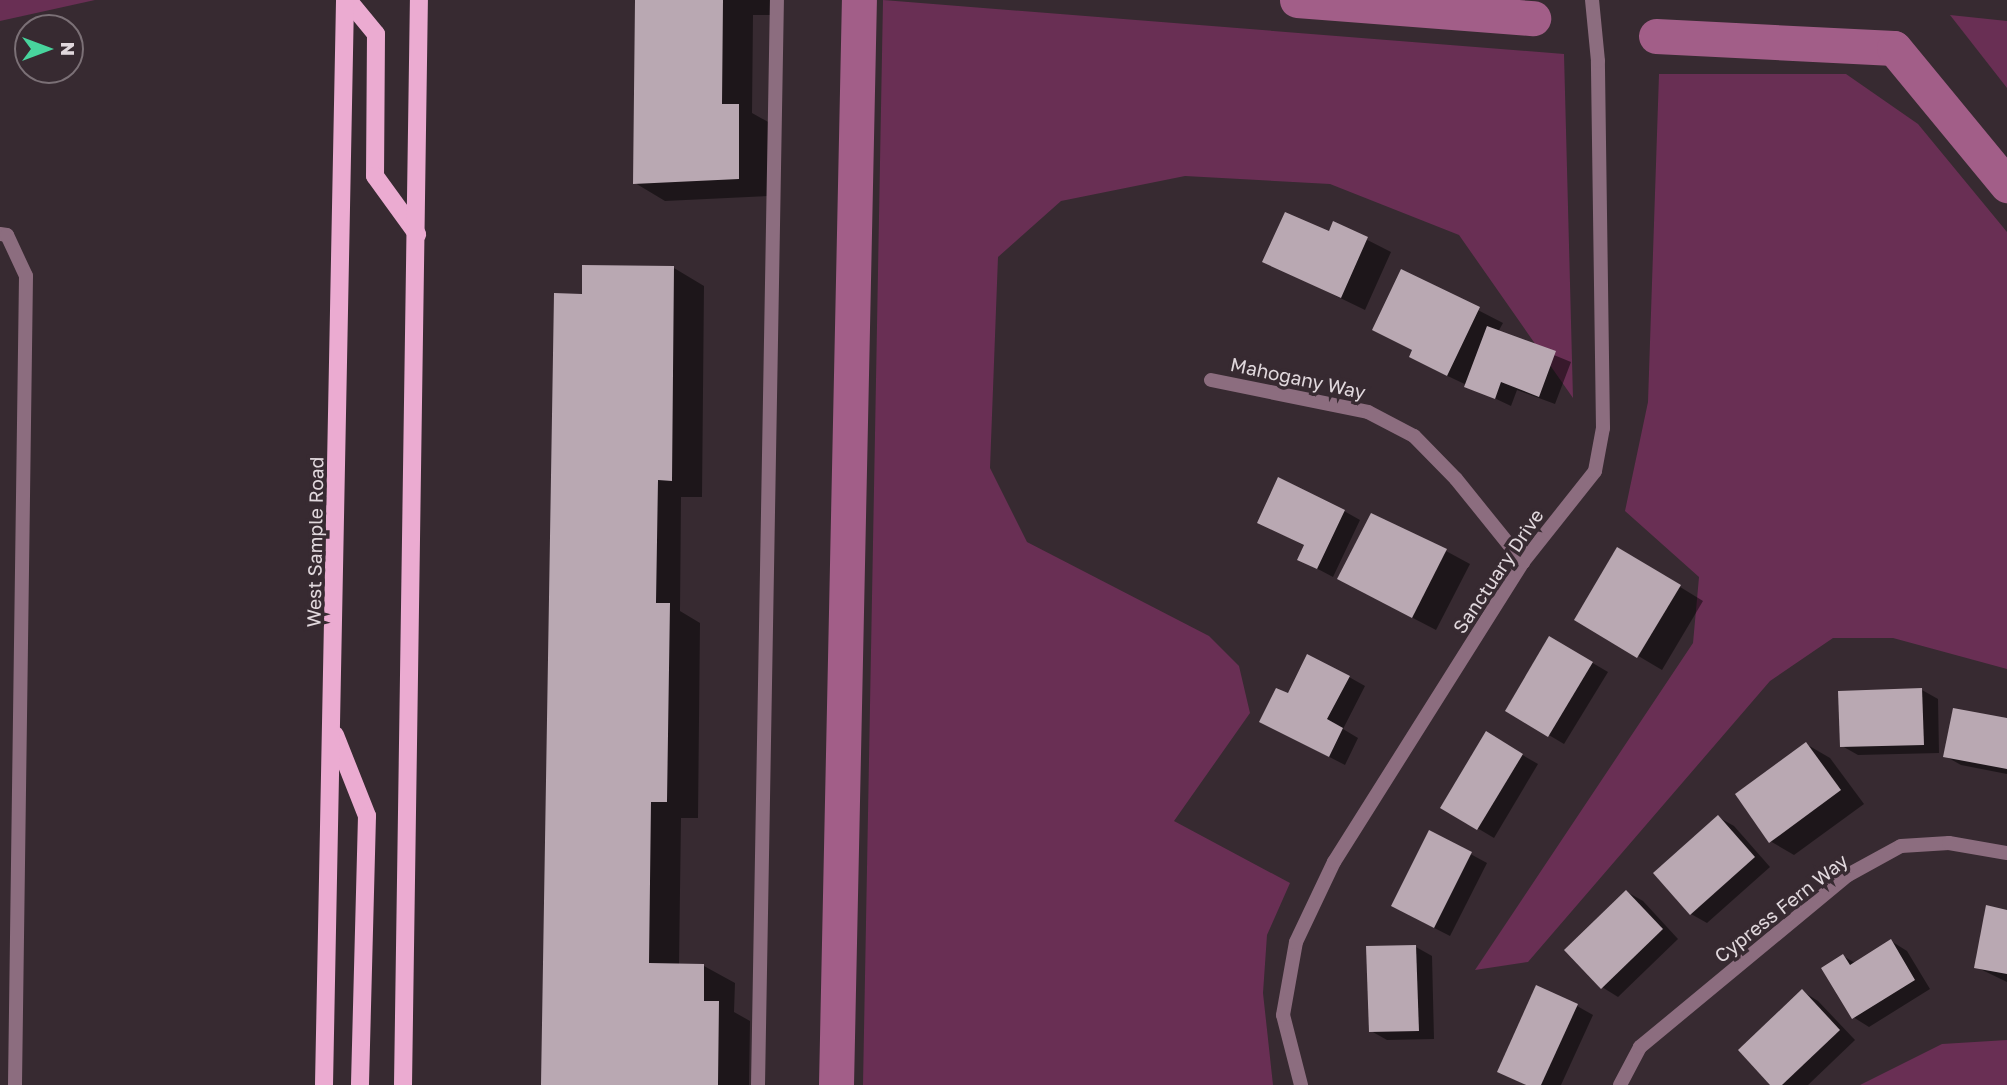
<!DOCTYPE html>
<style>
body{margin:0}
#map{position:relative;width:2007px;height:1085px;overflow:hidden;background:#372a31;font-family:"Golos Text",sans-serif}
div>[style]{position:absolute}
[style*='--x']{left:calc(var(--x)*1px);top:calc(var(--y)*1px);width:calc(var(--w)*1px);rotate:calc(var(--a)*1deg)}
.green>*{inset:0;background:#692f54}
.shadow>*{inset:0;background:#0007}
.canal>*{height:35px;margin:-17.5px;padding:0 17.5px;transform-origin:17.5px;border-radius:17.5px;background:#a25e88}
.building>*{inset:0;background:#b9a8b2}
.service>*{height:14px;margin:-7px;padding:0 7px;transform-origin:7px;border-radius:7px;background:#8c6d7f}
.minor>*{height:14px;margin:-7px;padding:0 7px;transform-origin:7px;border-radius:7px;background:#8c6d7f}
.primary>*{height:18px;margin:-9px;padding:0 9px;transform-origin:9px;border-radius:9px;background:#ebabd1}
span{translate:-50% -50%;white-space:nowrap;text-align:center;line-height:1.15;-webkit-text-stroke:7px #372a31;paint-order:stroke}
.street-label{font-size:19px;color:#e1d8dd}
.north{position:absolute;left:14px;top:14px;width:70px;height:70px;box-sizing:border-box;background:#372a31;border:2px solid #7b7076;border-radius:50%;rotate:90deg;font-size:19px;font-weight:700;line-height:28px;text-align:center;color:#e1d8dd}
.north::after{content:'';display:block;margin:auto;width:24px;height:32px;background:#48d49d;clip-path:polygon(50% 0,100% 100%,50% 72%,0 100%)}
</style>
<div id="map">
<div class="green">
<div style="clip-path:polygon(0 0,95px 0,0 21px)"></div>
<div style="clip-path:polygon(883px 0,1564px 54px,1573px 398px,1459px 235px,1330px 184px,1185px 176px,1061px 201px,998px 257px,990px 468px,1027px 542px,1209px 636px,1239px 666px,1250px 713px,1174px 821px,1290px 883px,1267px 935px,1263px 993px,1273px 1085px,863px 1085px)"></div>
<div style="clip-path:polygon(1950px 15px,2007px 21px,2007px 88px)"></div>
<div style="clip-path:polygon(1659px 74px,1846px 74px,1918px 124px,2007px 232px,2007px 669px,1893px 638px,1833px 638px,1770px 681px,1528px 962px,1475px 970px,1693px 643px,1699px 577px,1625px 511px,1648px 402px)"></div>
<div style="clip-path:polygon(2007px 1040px,2007px 1085px,1860px 1085px,1942px 1044px)"></div>
</div>
<div class="shadow">
<div style="clip-path:polygon(637px 0,771px 0,771px 15px,753px 15px,752px 113px,770px 123px,769px 196px,665px 201px,635px 183px)"></div>
<div style="clip-path:polygon(1334px 223px,1391px 252px,1365px 310px,1264px 261px,1330px 234px)"></div>
<div style="clip-path:polygon(674px 268px,704px 286px,702px 497px,681px 497px,680px 611px,700px 623px,698px 818px,681px 818px,679px 965px,704px 966px,735px 983px,734px 1012px,750px 1021px,749px 1085px,543px 1085px,583px 296px)"></div>
<div style="clip-path:polygon(1402px 271px,1503px 323px,1498px 332px,1571px 362px,1555px 404px,1517px 390px,1511px 406px,1435px 370px,1414px 351px)"></div>
<div style="clip-path:polygon(1344px 511px,1360px 520px,1333px 577px,1299px 559px,1305px 546px,1259px 522px)"></div>
<div style="clip-path:polygon(1446px 551px,1470px 564px,1436px 630px,1363px 592px)"></div>
<div style="clip-path:polygon(1641px 563px,1703px 601px,1662px 670px,1576px 619px)"></div>
<div style="clip-path:polygon(1550px 638px,1608px 672px,1564px 744px,1507px 710px)"></div>
<div style="clip-path:polygon(1349px 677px,1365px 686px,1343px 729px,1358px 738px,1345px 765px,1277px 730px,1288px 696px)"></div>
<div style="clip-path:polygon(1922px 690px,1938px 699px,1939px 753px,1858px 755px,1842px 746px)"></div>
<div style="clip-path:polygon(2007px 719px,2007px 774px,1961px 765px,1945px 756px)"></div>
<div style="clip-path:polygon(1486px 734px,1538px 764px,1494px 838px,1442px 807px)"></div>
<div style="clip-path:polygon(1806px 744px,1830px 758px,1864px 804px,1794px 855px,1770px 841px)"></div>
<div style="clip-path:polygon(1718px 817px,1734px 826px,1770px 867px,1707px 923px,1691px 914px)"></div>
<div style="clip-path:polygon(1430px 832px,1487px 863px,1450px 936px,1409px 915px)"></div>
<div style="clip-path:polygon(1627px 892px,1643px 901px,1678px 939px,1618px 997px,1602px 987px)"></div>
<div style="clip-path:polygon(2007px 911px,2007px 982px,1976px 967px)"></div>
<div style="clip-path:polygon(1891px 941px,1907px 951px,1930px 989px,1869px 1027px,1853px 1017px,1843px 956px,1855px 963px)"></div>
<div style="clip-path:polygon(1416px 947px,1432px 956px,1434px 1039px,1387px 1040px,1371px 1031px)"></div>
<div style="clip-path:polygon(1802px 991px,1818px 1001px,1855px 1040px,1808px 1085px,1773px 1085px)"></div>
<div style="clip-path:polygon(1577px 1006px,1593px 1015px,1561px 1085px,1526px 1085px,1499px 1071px)"></div>
</div>
<div class="canal">
<div style="--x:1297;--y:0;--w:237;--a:4.4"></div>
<div style="--x:1656;--y:36;--w:238;--a:2.9"></div>
<div style="--x:1894;--y:48;--w:178;--a:50.5"></div>
<div style="--x:836;--y:1085;--w:1085;--a:-88.79"></div>
</div>
<div class="building">
<div style="clip-path:polygon(635px 0,723px 0,722px 104px,739px 104px,739px 179px,633px 184px)"></div>
<div style="clip-path:polygon(1285px 212px,1329px 231px,1333px 221px,1368px 237px,1341px 298px,1262px 262px)"></div>
<div style="clip-path:polygon(582px 265px,674px 266px,672px 481px,658px 480px,656px 603px,670px 603px,667px 802px,651px 802px,649px 963px,704px 964px,704px 1001px,719px 1001px,718px 1085px,541px 1085px,554px 293px,582px 294px)"></div>
<div style="clip-path:polygon(1401px 269px,1480px 307px,1447px 376px,1409px 357px,1412px 350px,1372px 330px)"></div>
<div style="clip-path:polygon(1487px 326px,1556px 351px,1539px 397px,1501px 382px,1495px 399px,1464px 387px)"></div>
<div style="clip-path:polygon(1278px 477px,1345px 510px,1317px 569px,1297px 560px,1304px 545px,1257px 523px)"></div>
<div style="clip-path:polygon(1371px 513px,1447px 549px,1412px 618px,1337px 579px)"></div>
<div style="clip-path:polygon(1617px 547px,1681px 585px,1637px 658px,1574px 620px)"></div>
<div style="clip-path:polygon(1549px 636px,1593px 662px,1548px 737px,1505px 711px)"></div>
<div style="clip-path:polygon(1307px 654px,1350px 676px,1327px 719px,1343px 728px,1329px 757px,1259px 722px,1276px 688px,1288px 693px)"></div>
<div style="clip-path:polygon(1922px 688px,1924px 745px,1840px 747px,1838px 691px)"></div>
<div style="clip-path:polygon(1953px 708px,2007px 718px,2007px 769px,1943px 757px)"></div>
<div style="clip-path:polygon(1486px 731px,1523px 754px,1477px 830px,1440px 808px)"></div>
<div style="clip-path:polygon(1806px 742px,1841px 790px,1769px 843px,1735px 794px)"></div>
<div style="clip-path:polygon(1718px 815px,1755px 857px,1690px 915px,1653px 873px)"></div>
<div style="clip-path:polygon(1429px 830px,1472px 852px,1434px 928px,1391px 906px)"></div>
<div style="clip-path:polygon(1626px 890px,1663px 929px,1601px 989px,1564px 950px)"></div>
<div style="clip-path:polygon(1986px 905px,2007px 910px,2007px 974px,1974px 968px)"></div>
<div style="clip-path:polygon(1891px 939px,1915px 980px,1852px 1019px,1821px 968px,1843px 954px,1850px 965px)"></div>
<div style="clip-path:polygon(1416px 945px,1419px 1031px,1369px 1032px,1366px 946px)"></div>
<div style="clip-path:polygon(1536px 985px,1578px 1004px,1541px 1085px,1526px 1085px,1497px 1072px)"></div>
<div style="clip-path:polygon(1802px 989px,1840px 1030px,1782px 1085px,1770px 1085px,1738px 1050px)"></div>
</div>
<div class="service">
<div style="--x:758;--y:1085;--w:1085;--a:-89"></div>
</div>
<div class="minor">
<div style="--x:0;--y:234;--w:7;--a:8"></div>
<div style="--x:7;--y:235;--w:45;--a:65.1"></div>
<div style="--x:26;--y:276;--w:809;--a:90.78"></div>
<div style="--x:1211;--y:380;--w:160;--a:11.5"></div>
<div style="--x:1368;--y:412;--w:52;--a:27.6"></div>
<div style="--x:1414;--y:436;--w:60;--a:45.7"></div>
<div style="--x:1456;--y:479;--w:107;--a:51.1"></div>
<div style="--x:1301;--y:1085;--w:72;--a:-104.4"></div>
<div style="--x:1283;--y:1015;--w:74;--a:-79.9"></div>
<div style="--x:1296;--y:942;--w:89;--a:-64.6"></div>
<div style="--x:1334;--y:862;--w:355;--a:-57.8"></div>
<div style="--x:1523;--y:562;--w:116;--a:-51.6"></div>
<div style="--x:1595;--y:471;--w:44;--a:-79.5"></div>
<div style="--x:1603;--y:428;--w:367;--a:-90.8"></div>
<div style="--x:1598;--y:61;--w:61;--a:-95.6"></div>
<div style="--x:1620;--y:1085;--w:43;--a:-62.2"></div>
<div style="--x:1640;--y:1047;--w:270;--a:-39.6"></div>
<div style="--x:1848;--y:875;--w:60;--a:-28.7"></div>
<div style="--x:1901;--y:846;--w:48;--a:-3.6"></div>
<div style="--x:1949;--y:843;--w:59;--a:9.8"></div>
</div>
<div class="primary">
<div style="--x:348;--y:0;--w:44;--a:50.5"></div>
<div style="--x:376;--y:34;--w:142;--a:90.4"></div>
<div style="--x:375;--y:176;--w:72;--a:54.1"></div>
<div style="--x:335;--y:735;--w:87;--a:68.4"></div>
<div style="--x:367;--y:816;--w:269;--a:91.5"></div>
<div style="--x:324;--y:1085;--w:1085;--a:-88.89"></div>
<div style="--x:403;--y:1085;--w:1085;--a:-89.16"></div>
</div>
<div class="street-label">
<span style="left:1298px;top:378px;rotate:12deg">Mahogany Way</span>
<span style="left:315px;top:542px;rotate:-89deg">West Sample Road</span>
<span style="left:1498px;top:571px;rotate:-56deg">Sanctuary Drive</span>
<span style="left:1781px;top:908px;rotate:-38deg">Cypress Fern Way</span>
</div>
<div class="north">N</div>
</div>
